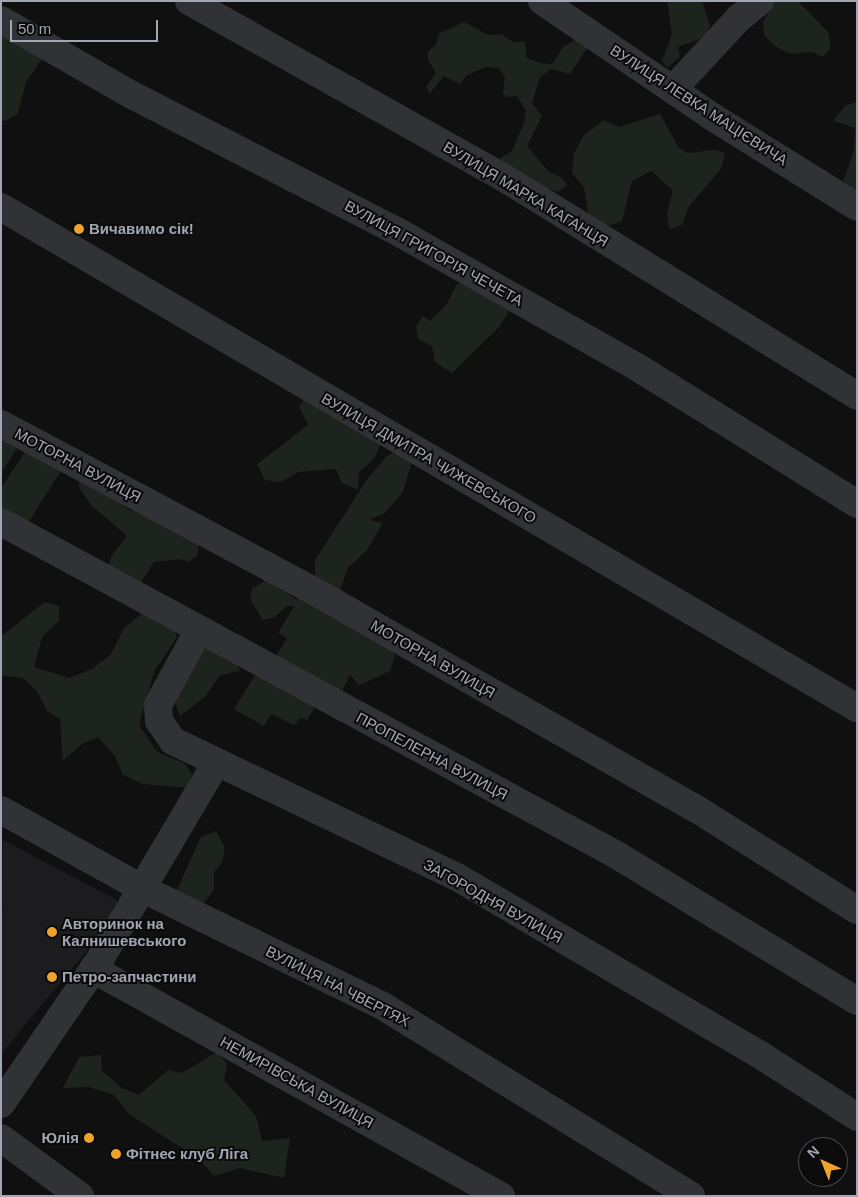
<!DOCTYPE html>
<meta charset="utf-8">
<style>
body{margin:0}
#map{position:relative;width:858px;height:1197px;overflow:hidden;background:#101011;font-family:Helvetica,sans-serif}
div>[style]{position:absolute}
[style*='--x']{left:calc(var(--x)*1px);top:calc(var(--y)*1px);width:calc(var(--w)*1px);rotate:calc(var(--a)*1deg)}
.built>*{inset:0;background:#1c1c1e}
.green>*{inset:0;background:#1c241d}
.minor>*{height:28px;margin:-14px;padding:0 14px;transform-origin:14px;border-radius:14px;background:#313236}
.dots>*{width:14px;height:14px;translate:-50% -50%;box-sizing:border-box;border:2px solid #0b0b0c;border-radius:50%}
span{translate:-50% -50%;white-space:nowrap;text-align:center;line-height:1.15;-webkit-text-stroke:4px #0b0b0c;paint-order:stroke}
.street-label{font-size:15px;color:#a1a7b2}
.poi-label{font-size:15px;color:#a1a7b2;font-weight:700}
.left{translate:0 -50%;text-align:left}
.right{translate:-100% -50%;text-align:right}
.frame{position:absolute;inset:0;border:2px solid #a1a7b2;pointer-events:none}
.north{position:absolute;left:798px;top:1137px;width:50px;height:50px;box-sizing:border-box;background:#0b0b0c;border:1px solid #47494e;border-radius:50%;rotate:316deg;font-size:14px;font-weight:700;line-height:20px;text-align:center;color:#a1a7b2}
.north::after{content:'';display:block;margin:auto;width:18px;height:22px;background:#f0a32a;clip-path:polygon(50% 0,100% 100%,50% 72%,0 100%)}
.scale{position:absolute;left:10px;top:20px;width:148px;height:22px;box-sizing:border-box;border:2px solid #a1a7b2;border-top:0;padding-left:6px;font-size:15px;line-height:18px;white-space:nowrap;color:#a1a7b2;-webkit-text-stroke:4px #0b0b0c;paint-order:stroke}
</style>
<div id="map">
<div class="built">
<div style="clip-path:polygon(3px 840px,117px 900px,119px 912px,1px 1054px)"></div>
</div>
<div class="green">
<div style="clip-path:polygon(667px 1px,702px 1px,710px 25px,705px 37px,678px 47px,680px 57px,667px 68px,662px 61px,672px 34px)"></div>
<div style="clip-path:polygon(775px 1px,798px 1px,828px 32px,831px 47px,823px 57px,812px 52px,790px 54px,775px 46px,764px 35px,763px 22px)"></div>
<div style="clip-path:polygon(464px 22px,488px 35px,501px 34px,513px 42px,525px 42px,527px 58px,541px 63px,552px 64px,564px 46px,581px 37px,587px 48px,570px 74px,551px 69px,540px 77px,532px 103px,542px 116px,527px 146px,548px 171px,562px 178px,567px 186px,557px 192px,539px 185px,498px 160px,512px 151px,524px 123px,526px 111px,517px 96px,506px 97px,503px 93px,505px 77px,499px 68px,486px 67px,467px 75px,460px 84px,444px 76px,430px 93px,426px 87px,436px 73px,428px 60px,428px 52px,437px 43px,438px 34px)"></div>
<div style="clip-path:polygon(1px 31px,44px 56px,26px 82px,18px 113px,6px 121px,1px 120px)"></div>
<div style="clip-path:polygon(857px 102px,857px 189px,841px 188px,854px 150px,855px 128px,833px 121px,845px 106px)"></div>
<div style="clip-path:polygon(660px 114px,679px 148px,687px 153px,715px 150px,725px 153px,721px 169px,689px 206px,682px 225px,669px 229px,667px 214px,673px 190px,651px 171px,632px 181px,622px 221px,607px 226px,589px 218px,584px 187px,572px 173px,574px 153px,584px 135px,604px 120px,619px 127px)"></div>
<div style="clip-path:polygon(457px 284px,477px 284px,508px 298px,508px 313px,499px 327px,452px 373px,435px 362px,432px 346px,418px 339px,416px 326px,423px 316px,430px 321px,446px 305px)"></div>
<div style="clip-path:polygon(307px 397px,381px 443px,374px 459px,359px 472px,358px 490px,342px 483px,336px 469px,298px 472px,281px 482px,265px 480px,257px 464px,308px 425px,299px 406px)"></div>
<div style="clip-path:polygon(1px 436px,19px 445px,1px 473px)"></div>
<div style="clip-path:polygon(401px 448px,412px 461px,403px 492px,385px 513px,369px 520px,383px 523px,367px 550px,348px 568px,339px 592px,315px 583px,315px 560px,366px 481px,387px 456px)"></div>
<div style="clip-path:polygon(26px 450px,64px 466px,23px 531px,1px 520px,1px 488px)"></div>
<div style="clip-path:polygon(81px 474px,129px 510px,159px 520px,199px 545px,197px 556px,189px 562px,180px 559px,154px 562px,134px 593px,106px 572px,112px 555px,127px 536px,90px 504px,79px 487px)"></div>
<div style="clip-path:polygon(266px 580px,297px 600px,301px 594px,389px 642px,395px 656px,390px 671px,359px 685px,350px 675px,341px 694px,276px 656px,287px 638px,278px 633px,294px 606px,287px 606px,275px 617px,263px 620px,250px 599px,252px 589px)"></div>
<div style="clip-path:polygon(45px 602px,59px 606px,59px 621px,42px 637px,34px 667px,69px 678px,92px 669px,111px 654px,125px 627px,144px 612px,171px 621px,177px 637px,154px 672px,139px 725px,157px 752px,184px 763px,192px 774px,188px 788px,143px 784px,123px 775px,115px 756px,98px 737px,82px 744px,63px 761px,60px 719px,47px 711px,37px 691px,23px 678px,1px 675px,1px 636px)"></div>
<div style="clip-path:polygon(186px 648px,216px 648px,235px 661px,240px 671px,220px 675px,205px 697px,180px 716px,170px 689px)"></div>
<div style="clip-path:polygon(255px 675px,316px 705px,307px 720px,300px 718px,294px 725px,271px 714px,264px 726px,234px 709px)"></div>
<div style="clip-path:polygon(216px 831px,225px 848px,222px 862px,214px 872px,214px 890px,200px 908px,176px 892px,201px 837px)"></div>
<div style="clip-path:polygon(217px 1052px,227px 1064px,224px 1080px,256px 1116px,262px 1141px,290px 1138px,284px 1178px,240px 1168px,214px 1176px,199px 1159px,129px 1114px,114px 1095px,89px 1087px,63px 1088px,79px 1057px,101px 1055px,102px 1071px,122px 1088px,139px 1095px,168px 1070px,182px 1073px)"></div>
</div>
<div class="minor">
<div style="--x:189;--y:1;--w:358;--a:29.3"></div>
<div style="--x:501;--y:176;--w:418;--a:31.7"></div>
<div style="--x:542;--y:1;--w:204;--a:34.2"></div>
<div style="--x:711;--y:116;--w:172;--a:31.9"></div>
<div style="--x:1;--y:20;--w:149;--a:29.8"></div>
<div style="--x:130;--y:94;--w:304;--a:27.2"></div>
<div style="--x:400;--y:233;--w:272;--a:29.5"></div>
<div style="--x:637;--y:367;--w:259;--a:31.9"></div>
<div style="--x:673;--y:89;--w:97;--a:-47.1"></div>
<div style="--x:739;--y:18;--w:27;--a:-39"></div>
<div style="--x:1;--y:207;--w:992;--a:30.34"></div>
<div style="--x:1;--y:424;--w:363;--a:28.1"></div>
<div style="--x:321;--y:595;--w:430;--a:29.7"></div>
<div style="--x:695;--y:808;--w:191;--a:32.2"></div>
<div style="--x:1;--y:522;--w:698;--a:28.4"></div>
<div style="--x:615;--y:854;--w:283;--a:31.3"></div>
<div style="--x:199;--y:630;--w:85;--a:118.7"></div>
<div style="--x:158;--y:705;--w:16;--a:86"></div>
<div style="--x:159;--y:721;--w:24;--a:55"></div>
<div style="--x:173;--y:741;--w:315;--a:25.6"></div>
<div style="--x:457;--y:877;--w:354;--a:30.4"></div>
<div style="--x:762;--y:1056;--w:113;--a:32.7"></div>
<div style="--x:1;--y:810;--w:162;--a:29.1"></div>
<div style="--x:143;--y:889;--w:265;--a:26"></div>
<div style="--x:381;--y:1005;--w:364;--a:31.6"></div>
<div style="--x:93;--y:969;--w:467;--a:29.1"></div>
<div style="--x:1;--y:1104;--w:173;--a:-55.6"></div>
<div style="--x:99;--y:961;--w:230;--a:-59.4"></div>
<div style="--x:1;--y:1138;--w:98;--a:36.3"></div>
</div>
<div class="dots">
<div style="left:79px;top:229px;background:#f0a32a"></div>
<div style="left:52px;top:932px;background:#f0a32a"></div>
<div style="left:52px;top:977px;background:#f0a32a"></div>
<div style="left:89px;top:1138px;background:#f0a32a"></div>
<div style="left:116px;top:1154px;background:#f0a32a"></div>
</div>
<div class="street-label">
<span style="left:699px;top:105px;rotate:33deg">ВУЛИЦЯ ЛЕВКА МАЦІЄВИЧА</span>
<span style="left:526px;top:194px;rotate:31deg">ВУЛИЦЯ МАРКА КАГАНЦЯ</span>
<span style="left:434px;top:253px;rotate:29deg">ВУЛИЦЯ ГРИГОРІЯ ЧЕЧЕТА</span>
<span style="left:429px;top:458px;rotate:30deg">ВУЛИЦЯ ДМИТРА ЧИЖЕВСЬКОГО</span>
<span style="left:78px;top:465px;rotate:28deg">МОТОРНА ВУЛИЦЯ</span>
<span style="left:433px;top:659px;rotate:30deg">МОТОРНА ВУЛИЦЯ</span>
<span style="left:432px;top:756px;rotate:28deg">ПРОПЕЛЕРНА ВУЛИЦЯ</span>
<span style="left:493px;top:901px;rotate:29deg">ЗАГОРОДНЯ ВУЛИЦЯ</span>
<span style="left:338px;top:986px;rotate:27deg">ВУЛИЦЯ НА ЧВЕРТЯХ</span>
<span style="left:297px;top:1082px;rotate:29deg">НЕМИРІВСЬКА ВУЛИЦЯ</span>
</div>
<div class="poi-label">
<span class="left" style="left:89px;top:229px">Вичавимо сік!</span>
<span class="left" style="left:62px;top:932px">Авторинок на<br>Калнишевського</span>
<span class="left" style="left:62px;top:977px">Петро-запчастини</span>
<span class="right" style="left:79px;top:1138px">Юлія</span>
<span class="left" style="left:126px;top:1154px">Фітнес клуб Ліга</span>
</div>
<div class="frame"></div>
<div class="north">N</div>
<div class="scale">50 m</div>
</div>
